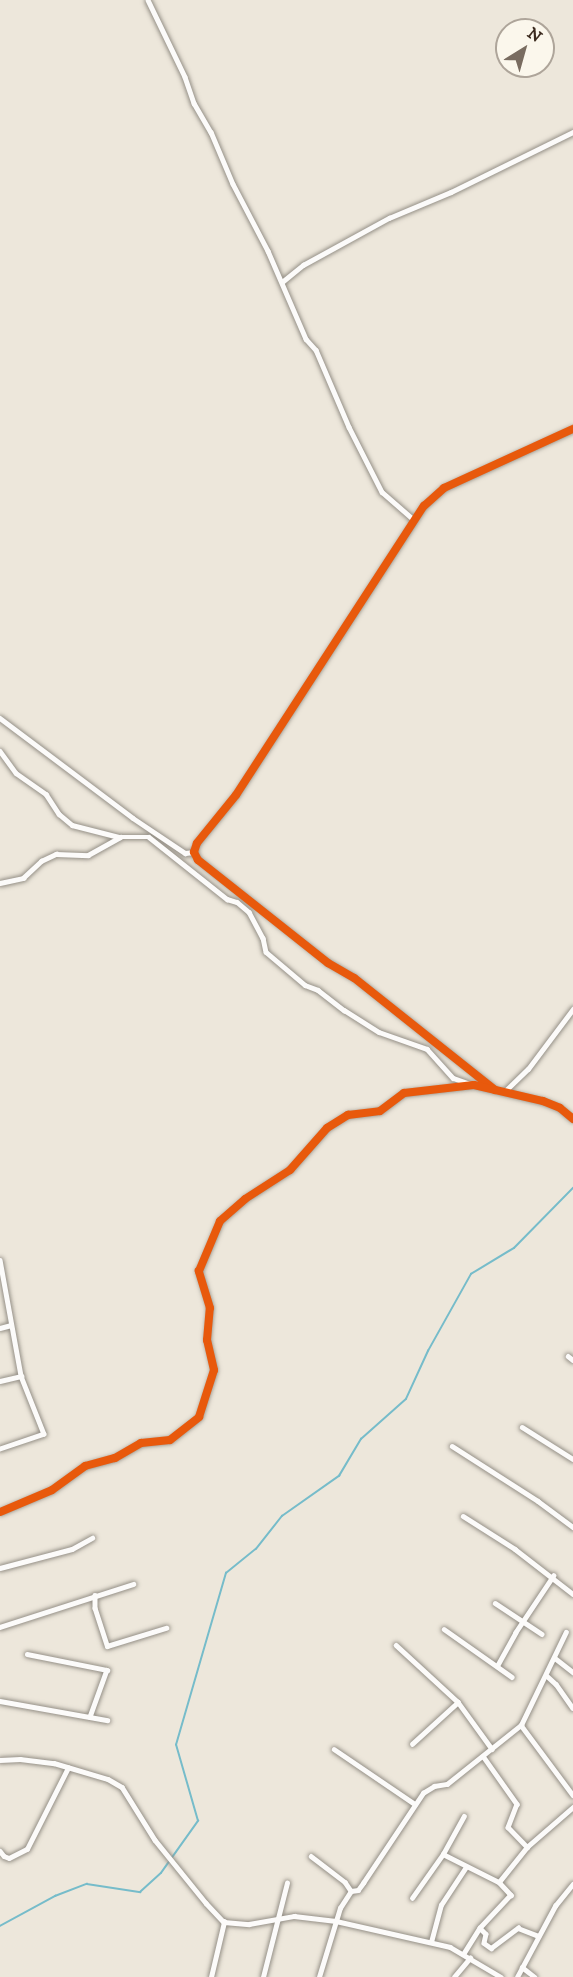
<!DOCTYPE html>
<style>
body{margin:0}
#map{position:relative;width:573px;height:1977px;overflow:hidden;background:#ede7db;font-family:"IM FELL DW Pica",serif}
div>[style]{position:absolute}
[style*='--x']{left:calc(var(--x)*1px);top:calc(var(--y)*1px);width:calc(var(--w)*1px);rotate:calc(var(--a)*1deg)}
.stream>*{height:1.5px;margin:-0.75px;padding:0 0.75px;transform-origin:0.75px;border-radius:0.75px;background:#76bcca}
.roads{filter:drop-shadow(0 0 2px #959087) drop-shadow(0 0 2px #959087)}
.minor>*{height:4.5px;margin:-2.25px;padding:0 2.25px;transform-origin:2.25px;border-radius:2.25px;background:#fcfbfa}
.cycleway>*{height:8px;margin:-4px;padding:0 4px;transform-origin:4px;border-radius:4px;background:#e8590c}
span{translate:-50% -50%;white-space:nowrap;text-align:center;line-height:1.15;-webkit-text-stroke:6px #fbf7ec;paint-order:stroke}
.north{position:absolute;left:495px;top:18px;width:60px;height:60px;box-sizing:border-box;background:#fbf7ec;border:2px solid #aea59a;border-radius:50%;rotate:37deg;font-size:16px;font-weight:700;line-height:24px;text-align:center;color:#3b2a1e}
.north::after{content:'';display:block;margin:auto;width:21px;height:27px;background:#796c60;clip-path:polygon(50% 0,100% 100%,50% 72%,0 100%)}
</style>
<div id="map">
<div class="stream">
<div style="--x:0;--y:1926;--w:63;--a:-28.6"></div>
<div style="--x:55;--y:1896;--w:34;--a:-21"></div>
<div style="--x:87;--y:1884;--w:54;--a:8.6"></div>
<div style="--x:140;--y:1892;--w:28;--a:-42"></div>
<div style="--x:161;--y:1873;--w:64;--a:-54.6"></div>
<div style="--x:198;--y:1821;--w:79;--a:-106.1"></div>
<div style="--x:176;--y:1745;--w:179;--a:-73.8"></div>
<div style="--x:226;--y:1573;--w:38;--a:-39"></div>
<div style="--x:256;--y:1549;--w:42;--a:-51.8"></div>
<div style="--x:282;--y:1516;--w:70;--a:-35.1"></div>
<div style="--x:339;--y:1476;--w:43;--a:-59.3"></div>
<div style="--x:361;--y:1439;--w:60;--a:-41.6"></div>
<div style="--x:406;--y:1399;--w:53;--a:-65.4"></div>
<div style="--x:428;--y:1351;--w:88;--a:-60.8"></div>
<div style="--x:471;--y:1274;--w:50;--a:-31.2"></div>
<div style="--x:514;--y:1248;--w:84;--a:-45.5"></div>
</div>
<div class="roads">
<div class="minor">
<div style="--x:148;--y:0;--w:85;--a:64.3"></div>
<div style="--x:185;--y:77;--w:28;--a:71"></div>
<div style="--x:194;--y:103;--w:34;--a:60"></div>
<div style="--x:211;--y:132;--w:56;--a:67.1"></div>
<div style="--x:233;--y:184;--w:76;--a:62.4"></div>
<div style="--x:268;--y:251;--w:96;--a:66.6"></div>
<div style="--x:306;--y:339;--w:15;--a:48"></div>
<div style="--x:316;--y:350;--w:84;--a:66.8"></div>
<div style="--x:349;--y:427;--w:73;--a:63.1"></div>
<div style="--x:382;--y:492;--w:41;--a:41.1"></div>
<div style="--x:282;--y:282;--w:27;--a:-39"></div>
<div style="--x:303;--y:265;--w:98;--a:-28.7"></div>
<div style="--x:389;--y:218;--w:67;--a:-22.8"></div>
<div style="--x:451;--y:192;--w:136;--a:-26.2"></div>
<div style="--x:0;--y:718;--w:166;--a:36.9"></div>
<div style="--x:133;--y:818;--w:63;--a:33.9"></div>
<div style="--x:185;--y:853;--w:9;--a:-6"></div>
<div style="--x:0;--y:751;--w:27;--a:54"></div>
<div style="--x:16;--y:773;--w:37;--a:35"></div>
<div style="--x:46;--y:794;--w:24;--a:57"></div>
<div style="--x:59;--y:814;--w:17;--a:40"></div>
<div style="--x:72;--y:825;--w:49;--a:14.3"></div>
<div style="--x:0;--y:883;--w:24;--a:-12"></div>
<div style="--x:23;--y:878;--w:25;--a:-43"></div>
<div style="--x:41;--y:861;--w:17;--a:-25"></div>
<div style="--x:56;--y:854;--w:32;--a:2"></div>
<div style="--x:88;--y:855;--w:37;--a:-29"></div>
<div style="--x:120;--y:837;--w:29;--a:0"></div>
<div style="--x:149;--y:837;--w:100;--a:38.5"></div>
<div style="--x:227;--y:899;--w:10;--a:17"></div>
<div style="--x:237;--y:902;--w:16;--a:40"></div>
<div style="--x:249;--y:912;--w:30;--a:62"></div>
<div style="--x:263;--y:938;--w:14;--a:78"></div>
<div style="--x:266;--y:952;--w:51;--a:40.2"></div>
<div style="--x:305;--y:985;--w:14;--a:21"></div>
<div style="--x:318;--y:990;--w:33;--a:38"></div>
<div style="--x:344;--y:1010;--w:41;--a:32.2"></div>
<div style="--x:379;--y:1032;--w:51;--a:19.5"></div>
<div style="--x:427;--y:1049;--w:39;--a:48"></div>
<div style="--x:453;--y:1078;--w:18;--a:19"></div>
<div style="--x:495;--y:1090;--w:180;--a:-141.5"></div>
<div style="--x:354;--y:978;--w:30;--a:-150"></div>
<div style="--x:328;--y:963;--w:166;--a:-141.6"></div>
<div style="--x:198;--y:860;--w:9;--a:-117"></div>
<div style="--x:194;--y:852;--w:9;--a:-72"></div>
<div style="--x:197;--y:843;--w:62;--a:-50.9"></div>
<div style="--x:236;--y:795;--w:345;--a:-57"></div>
<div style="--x:424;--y:506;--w:27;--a:-42"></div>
<div style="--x:444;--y:488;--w:142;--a:-24.6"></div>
<div style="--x:504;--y:1092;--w:33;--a:-44"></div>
<div style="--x:528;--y:1069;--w:75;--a:-53.1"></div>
<div style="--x:0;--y:1260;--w:118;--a:79.7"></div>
<div style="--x:21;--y:1376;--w:62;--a:68.4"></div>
<div style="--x:44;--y:1434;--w:46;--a:161.2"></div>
<div style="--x:0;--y:1328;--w:11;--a:-15"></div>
<div style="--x:568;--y:1356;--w:6;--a:39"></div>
<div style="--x:0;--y:1381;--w:22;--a:-13"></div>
<div style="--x:522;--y:1427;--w:60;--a:32.1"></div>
<div style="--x:452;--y:1446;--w:102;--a:32.6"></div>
<div style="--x:538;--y:1501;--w:44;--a:36.6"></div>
<div style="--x:0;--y:1512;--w:56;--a:-22.9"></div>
<div style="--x:52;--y:1490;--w:41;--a:-36"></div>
<div style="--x:85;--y:1466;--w:31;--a:-15"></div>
<div style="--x:115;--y:1458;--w:30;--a:-30"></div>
<div style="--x:141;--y:1443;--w:29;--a:-6"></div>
<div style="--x:170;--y:1440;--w:37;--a:-38"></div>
<div style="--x:199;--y:1417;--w:49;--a:-72.3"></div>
<div style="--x:214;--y:1370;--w:31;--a:-103"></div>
<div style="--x:207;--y:1340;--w:32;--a:-85"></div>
<div style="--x:210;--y:1308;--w:39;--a:-107"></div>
<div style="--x:199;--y:1271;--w:54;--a:-67.2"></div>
<div style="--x:220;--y:1221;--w:33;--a:-41"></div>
<div style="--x:245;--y:1199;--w:54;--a:-32.8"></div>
<div style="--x:290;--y:1170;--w:56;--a:-48.6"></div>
<div style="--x:327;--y:1128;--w:25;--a:-32"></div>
<div style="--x:348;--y:1115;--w:32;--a:-7"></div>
<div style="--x:380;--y:1111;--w:30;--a:-37"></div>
<div style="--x:404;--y:1093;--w:70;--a:-6.5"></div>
<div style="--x:474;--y:1085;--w:71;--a:13.1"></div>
<div style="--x:543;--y:1101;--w:18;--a:22"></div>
<div style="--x:560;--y:1108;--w:17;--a:40"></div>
<div style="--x:463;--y:1516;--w:62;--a:32.4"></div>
<div style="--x:515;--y:1549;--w:73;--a:37.8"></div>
<div style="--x:0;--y:1568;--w:74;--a:-14.8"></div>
<div style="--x:72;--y:1549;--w:23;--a:-29"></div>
<div style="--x:95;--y:1595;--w:13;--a:90"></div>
<div style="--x:95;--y:1608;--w:40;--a:72"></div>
<div style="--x:107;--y:1646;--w:62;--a:-17"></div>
<div style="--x:495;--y:1603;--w:56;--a:33.4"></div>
<div style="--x:0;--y:1627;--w:140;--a:-17.9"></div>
<div style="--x:444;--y:1629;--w:83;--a:35.2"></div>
<div style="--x:396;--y:1645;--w:84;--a:42.6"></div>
<div style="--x:458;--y:1702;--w:58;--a:54.1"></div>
<div style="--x:27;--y:1654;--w:82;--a:11.3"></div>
<div style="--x:107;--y:1670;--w:50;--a:109.9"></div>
<div style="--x:555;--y:1658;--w:23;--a:38"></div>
<div style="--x:497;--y:1666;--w:38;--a:-61"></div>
<div style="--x:515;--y:1633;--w:69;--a:-56.3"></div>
<div style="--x:547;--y:1676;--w:12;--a:42"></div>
<div style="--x:556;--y:1684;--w:29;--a:55"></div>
<div style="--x:0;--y:1701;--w:109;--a:10.1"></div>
<div style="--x:521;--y:1725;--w:87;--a:53.4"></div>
<div style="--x:412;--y:1744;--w:62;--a:-42.4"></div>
<div style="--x:334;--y:1749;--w:98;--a:34.2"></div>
<div style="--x:483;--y:1756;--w:59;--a:54.7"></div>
<div style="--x:517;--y:1804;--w:25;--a:111"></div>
<div style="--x:508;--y:1827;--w:28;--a:46"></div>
<div style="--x:0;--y:1760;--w:20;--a:-3"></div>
<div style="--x:20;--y:1759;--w:34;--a:7"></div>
<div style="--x:54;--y:1763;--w:56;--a:16.5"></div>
<div style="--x:108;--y:1779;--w:16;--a:30"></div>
<div style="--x:122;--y:1787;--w:62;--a:58.1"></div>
<div style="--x:155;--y:1840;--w:81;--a:51"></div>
<div style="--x:206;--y:1903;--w:26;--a:47"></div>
<div style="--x:224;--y:1922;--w:25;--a:5"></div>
<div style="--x:249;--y:1924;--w:46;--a:-10.1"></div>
<div style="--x:294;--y:1916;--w:42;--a:6.8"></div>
<div style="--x:336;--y:1921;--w:117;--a:12.8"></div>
<div style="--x:450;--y:1947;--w:59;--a:30.5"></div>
<div style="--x:0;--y:1851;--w:6;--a:51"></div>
<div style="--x:4;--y:1856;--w:5;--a:22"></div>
<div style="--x:9;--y:1858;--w:20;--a:-27"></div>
<div style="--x:27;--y:1849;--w:91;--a:-63.2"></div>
<div style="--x:443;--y:1854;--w:63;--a:26.6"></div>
<div style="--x:499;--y:1882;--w:18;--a:47"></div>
<div style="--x:511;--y:1895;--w:45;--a:133.2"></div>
<div style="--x:480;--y:1928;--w:31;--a:122"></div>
<div style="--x:311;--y:1856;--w:43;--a:37.4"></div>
<div style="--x:345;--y:1882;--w:11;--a:56"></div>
<div style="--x:499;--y:1882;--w:45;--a:-51.3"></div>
<div style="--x:527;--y:1847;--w:61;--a:-41"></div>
<div style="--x:412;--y:1898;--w:54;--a:-54.8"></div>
<div style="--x:443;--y:1854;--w:43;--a:-61.1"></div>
<div style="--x:480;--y:1928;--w:8;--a:45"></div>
<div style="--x:486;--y:1934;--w:9;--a:103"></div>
<div style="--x:484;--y:1943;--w:9;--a:36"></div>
<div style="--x:491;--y:1948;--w:34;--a:-37"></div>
<div style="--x:518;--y:1928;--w:22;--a:21"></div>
<div style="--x:431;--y:1942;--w:38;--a:-75"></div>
<div style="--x:441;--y:1905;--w:45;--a:-56.7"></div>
<div style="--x:522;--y:1967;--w:16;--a:38"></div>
<div style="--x:211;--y:1977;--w:57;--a:-76.7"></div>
<div style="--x:263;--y:1977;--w:97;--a:-75.7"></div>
<div style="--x:319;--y:1977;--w:72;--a:-73.1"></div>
<div style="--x:340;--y:1908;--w:20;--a:-57"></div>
<div style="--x:351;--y:1891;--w:7;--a:-8"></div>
<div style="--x:358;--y:1890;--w:9;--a:-54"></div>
<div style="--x:363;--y:1883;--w:108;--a:-56.3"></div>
<div style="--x:423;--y:1793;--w:13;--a:-32"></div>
<div style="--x:434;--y:1786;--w:13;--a:-9"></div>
<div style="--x:447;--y:1784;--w:95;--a:-38.6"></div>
<div style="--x:521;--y:1725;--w:103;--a:-64.2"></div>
<div style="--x:454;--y:1977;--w:25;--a:-50"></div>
<div style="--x:517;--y:1977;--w:81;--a:-61.8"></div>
<div style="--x:555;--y:1906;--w:28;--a:-51"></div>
</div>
</div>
<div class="cycleway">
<div style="--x:495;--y:1090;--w:180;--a:-141.5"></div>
<div style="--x:354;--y:978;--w:30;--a:-150"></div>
<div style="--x:328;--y:963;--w:166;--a:-141.6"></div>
<div style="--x:198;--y:860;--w:9;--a:-117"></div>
<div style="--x:194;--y:852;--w:9;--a:-72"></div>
<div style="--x:197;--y:843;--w:62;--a:-50.9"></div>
<div style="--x:236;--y:795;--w:345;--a:-57"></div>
<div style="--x:424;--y:506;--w:27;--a:-42"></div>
<div style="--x:444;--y:488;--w:142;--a:-24.6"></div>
<div style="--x:0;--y:1512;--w:56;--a:-22.9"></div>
<div style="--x:52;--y:1490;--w:41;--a:-36"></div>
<div style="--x:85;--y:1466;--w:31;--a:-15"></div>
<div style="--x:115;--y:1458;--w:30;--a:-30"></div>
<div style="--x:141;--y:1443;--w:29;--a:-6"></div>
<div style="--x:170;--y:1440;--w:37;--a:-38"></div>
<div style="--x:199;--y:1417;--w:49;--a:-72.3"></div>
<div style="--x:214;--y:1370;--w:31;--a:-103"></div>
<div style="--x:207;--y:1340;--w:32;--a:-85"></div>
<div style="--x:210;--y:1308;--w:39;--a:-107"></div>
<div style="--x:199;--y:1271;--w:54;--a:-67.2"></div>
<div style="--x:220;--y:1221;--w:33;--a:-41"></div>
<div style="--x:245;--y:1199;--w:54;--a:-32.8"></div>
<div style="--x:290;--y:1170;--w:56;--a:-48.6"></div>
<div style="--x:327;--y:1128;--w:25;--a:-32"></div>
<div style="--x:348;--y:1115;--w:32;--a:-7"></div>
<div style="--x:380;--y:1111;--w:30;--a:-37"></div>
<div style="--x:404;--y:1093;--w:70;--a:-6.5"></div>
<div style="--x:474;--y:1085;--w:71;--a:13.1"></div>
<div style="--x:543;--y:1101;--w:18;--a:22"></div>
<div style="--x:560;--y:1108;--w:17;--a:40"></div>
</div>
<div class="north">N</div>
</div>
